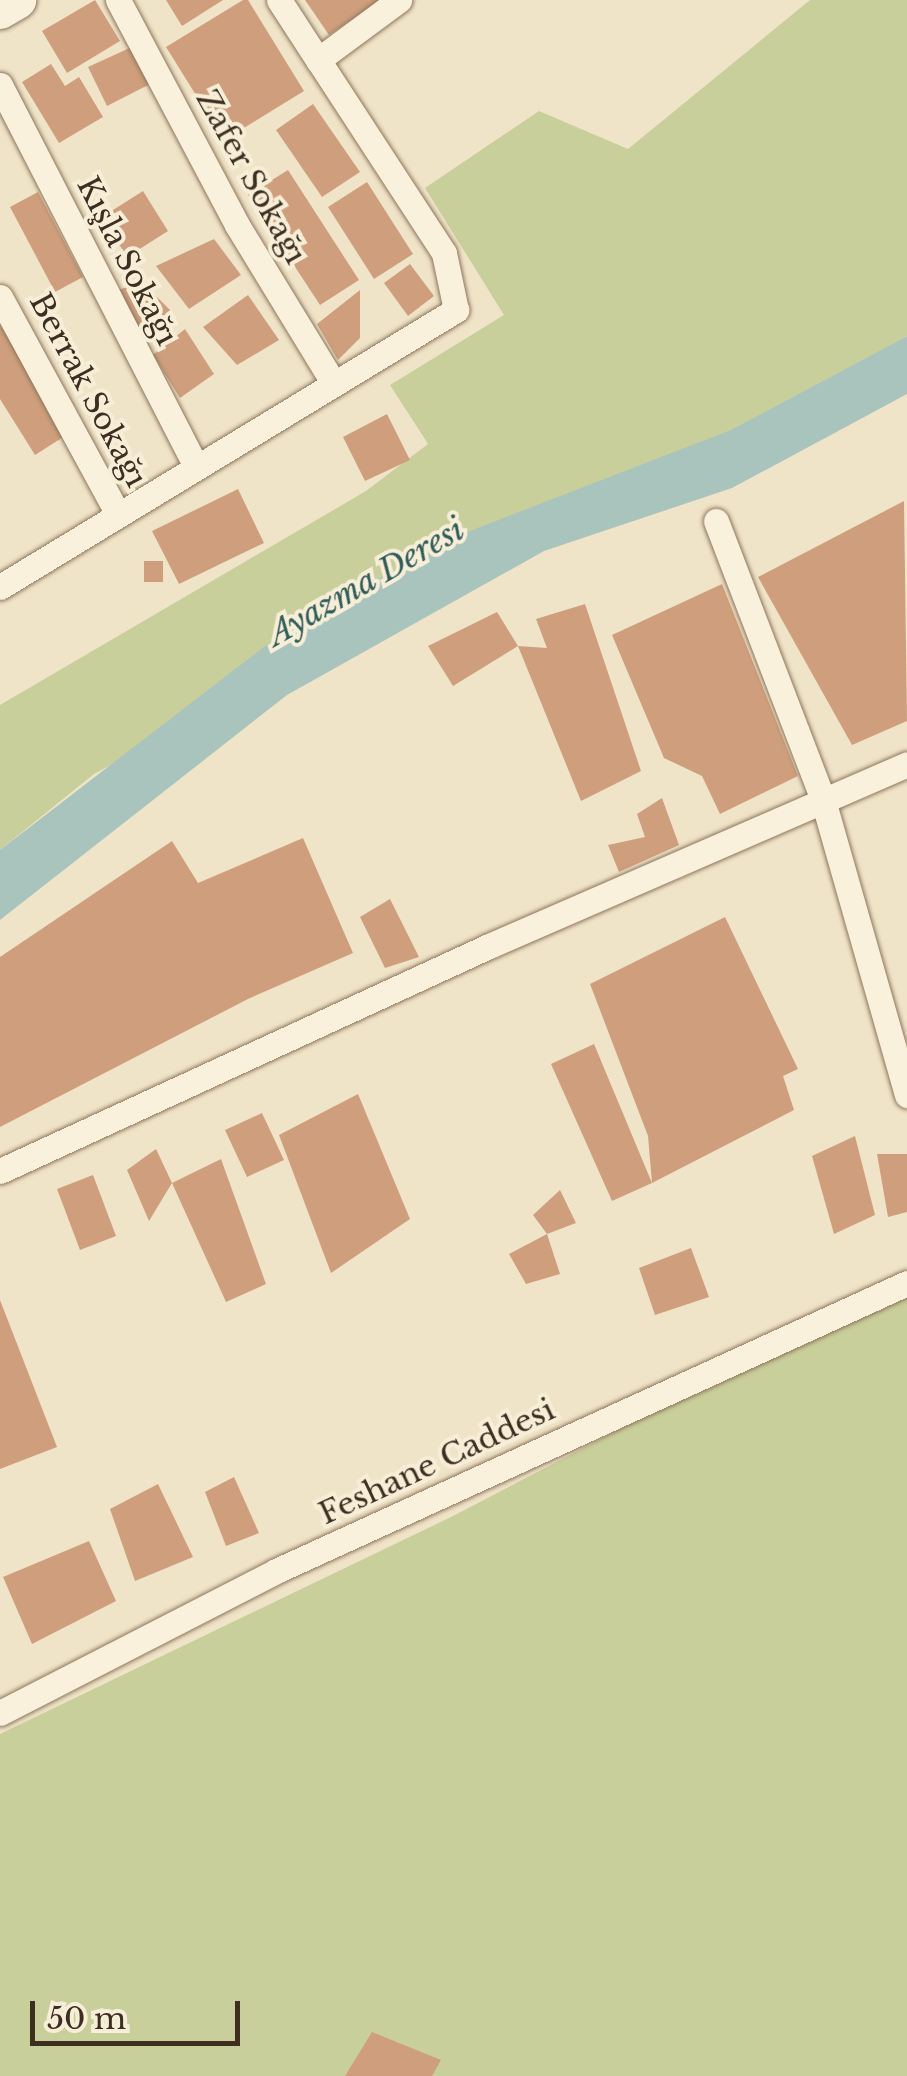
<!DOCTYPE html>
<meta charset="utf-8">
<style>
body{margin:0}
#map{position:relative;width:907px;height:2076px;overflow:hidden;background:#f0e4c8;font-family:"Libre Baskerville",serif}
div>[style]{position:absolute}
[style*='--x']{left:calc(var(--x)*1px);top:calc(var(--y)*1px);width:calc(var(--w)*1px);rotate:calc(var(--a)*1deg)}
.green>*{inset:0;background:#c9cf9b}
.water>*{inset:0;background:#a9c4bc}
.building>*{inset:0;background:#cf9f7d}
.roads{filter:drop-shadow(0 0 2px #8d765c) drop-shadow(0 0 2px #8d765c)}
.street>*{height:25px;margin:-12.5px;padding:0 12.5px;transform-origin:12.5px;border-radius:12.5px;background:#faf1dc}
.secondary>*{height:38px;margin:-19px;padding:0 19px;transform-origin:19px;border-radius:19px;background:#faf1dc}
span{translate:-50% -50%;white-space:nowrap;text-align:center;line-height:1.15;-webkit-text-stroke:8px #f7eed8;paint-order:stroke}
.street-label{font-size:30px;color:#3d2e20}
.water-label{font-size:32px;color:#2f5d5a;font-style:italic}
.scale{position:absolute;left:30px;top:2001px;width:210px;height:45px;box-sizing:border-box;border:5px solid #3d2e20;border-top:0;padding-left:12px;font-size:30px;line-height:35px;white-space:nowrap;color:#3d2e20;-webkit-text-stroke:8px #f7eed8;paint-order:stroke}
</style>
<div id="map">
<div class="green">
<div style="clip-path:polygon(810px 0,907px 0,907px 336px,94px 774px,0 850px,0 705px,366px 491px,428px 444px,390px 385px,504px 315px,425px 188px,539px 111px,628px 149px)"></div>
<div style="clip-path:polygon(907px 1284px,907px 2076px,0 2076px,0 1734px,451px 1517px,859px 1304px)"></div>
</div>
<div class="water">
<div style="clip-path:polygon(907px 336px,907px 394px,732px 488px,544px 551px,287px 695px,0 920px,0 850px,278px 636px,449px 539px,731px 430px)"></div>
</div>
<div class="building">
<div style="clip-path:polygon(95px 0,120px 41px,67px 73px,42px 31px)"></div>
<div style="clip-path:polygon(166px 0,223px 0,182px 26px)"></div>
<div style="clip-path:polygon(243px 0,248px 0,304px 91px,224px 140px,166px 47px)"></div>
<div style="clip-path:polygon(305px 0,381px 0,329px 35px)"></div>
<div style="clip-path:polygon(134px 46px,152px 83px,107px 106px,88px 67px)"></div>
<div style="clip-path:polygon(51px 64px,65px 86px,79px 77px,103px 117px,59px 143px,22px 82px)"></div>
<div style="clip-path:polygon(313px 104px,360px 172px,322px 197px,276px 130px)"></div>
<div style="clip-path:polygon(288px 170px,359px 280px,320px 305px,248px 195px)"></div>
<div style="clip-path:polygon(367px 182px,413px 254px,374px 279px,328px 207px)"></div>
<div style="clip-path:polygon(143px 191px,168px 231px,127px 257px,102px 217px)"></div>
<div style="clip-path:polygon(38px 192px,83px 277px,55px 292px,10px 207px)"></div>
<div style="clip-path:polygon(214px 239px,241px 275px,189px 309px,156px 266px)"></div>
<div style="clip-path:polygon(410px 264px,434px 296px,408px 316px,384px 283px)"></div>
<div style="clip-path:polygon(142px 282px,171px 311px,140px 333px,115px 291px)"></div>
<div style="clip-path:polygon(360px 290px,360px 338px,338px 360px,317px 324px)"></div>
<div style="clip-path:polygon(248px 295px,279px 340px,237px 365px,203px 327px)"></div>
<div style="clip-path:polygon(0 325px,68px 434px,35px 455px,0 399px)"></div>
<div style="clip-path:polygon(185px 329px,214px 374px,180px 398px,153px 355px)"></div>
<div style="clip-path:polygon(387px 414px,410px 460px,365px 481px,343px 437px)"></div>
<div style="clip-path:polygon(238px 489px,264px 543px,179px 584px,152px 531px)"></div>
<div style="clip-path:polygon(904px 501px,907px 721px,852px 745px,758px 577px)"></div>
<div style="clip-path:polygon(144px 561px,163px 561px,163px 582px,144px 582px)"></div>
<div style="clip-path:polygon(722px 584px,798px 776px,720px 814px,702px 776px,664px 758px,612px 635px)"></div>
<div style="clip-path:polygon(585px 604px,641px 771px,581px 801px,518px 646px,547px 648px,536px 619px)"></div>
<div style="clip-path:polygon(497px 612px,518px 646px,453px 686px,428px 646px)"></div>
<div style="clip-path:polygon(662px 798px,679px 845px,619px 872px,608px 845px,645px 837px,637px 814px)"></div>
<div style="clip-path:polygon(303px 838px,353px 953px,248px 999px,0 1127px,0 957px,172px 841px,198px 883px)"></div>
<div style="clip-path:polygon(390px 899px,419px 957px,385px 968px,360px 917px)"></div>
<div style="clip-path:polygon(725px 917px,798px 1069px,783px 1076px,794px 1110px,652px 1183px,612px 1201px,551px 1064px,594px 1044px,652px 1183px,648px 1136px,590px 984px)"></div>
<div style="clip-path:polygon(358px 1094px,410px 1219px,331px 1273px,279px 1135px)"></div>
<div style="clip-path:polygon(262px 1113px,284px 1160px,247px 1177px,225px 1130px)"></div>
<div style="clip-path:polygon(855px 1136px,875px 1215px,834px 1234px,812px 1156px)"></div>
<div style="clip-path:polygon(156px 1149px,172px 1183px,221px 1159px,266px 1284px,226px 1302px,172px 1183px,149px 1221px,127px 1170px)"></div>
<div style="clip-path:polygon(877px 1154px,907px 1154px,907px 1212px,888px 1217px)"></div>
<div style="clip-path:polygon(93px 1175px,116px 1236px,80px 1250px,57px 1189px)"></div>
<div style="clip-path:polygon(560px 1190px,576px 1223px,547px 1234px,560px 1274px,526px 1284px,509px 1254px,547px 1234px,533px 1215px)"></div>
<div style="clip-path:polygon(691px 1248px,709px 1297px,655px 1315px,639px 1268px)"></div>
<div style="clip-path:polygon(0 1300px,57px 1447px,0 1469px)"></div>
<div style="clip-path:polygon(234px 1477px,259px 1533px,226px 1546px,205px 1492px)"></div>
<div style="clip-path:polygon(158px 1484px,193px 1557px,135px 1581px,110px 1509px)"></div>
<div style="clip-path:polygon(89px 1541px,116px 1601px,32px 1644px,3px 1577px)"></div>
<div style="clip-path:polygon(372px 2032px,441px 2060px,432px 2076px,345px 2076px)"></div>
</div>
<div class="roads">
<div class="street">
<div style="--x:118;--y:0;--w:255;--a:62.1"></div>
<div style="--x:237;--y:225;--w:184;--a:58.6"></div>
<div style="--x:279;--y:0;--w:72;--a:57"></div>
<div style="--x:0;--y:85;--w:428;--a:62.8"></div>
<div style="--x:0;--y:297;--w:247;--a:61.5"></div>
<div style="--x:716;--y:521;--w:299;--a:69"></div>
<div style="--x:823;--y:800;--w:307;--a:74.1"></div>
<div style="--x:0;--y:587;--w:534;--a:-31.28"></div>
<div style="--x:456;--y:310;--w:58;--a:-101.9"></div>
<div style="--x:444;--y:253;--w:230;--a:-123.1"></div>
<div style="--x:318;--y:60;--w:101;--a:-36.5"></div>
<div style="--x:0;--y:1171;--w:538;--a:-24.71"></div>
<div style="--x:489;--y:946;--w:456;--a:-23.5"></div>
<div style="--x:0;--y:1713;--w:310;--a:-27.2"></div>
<div style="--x:276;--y:1571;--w:694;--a:-24.53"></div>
</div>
<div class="secondary">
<div style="--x:0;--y:10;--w:20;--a:-30"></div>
</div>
</div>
<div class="street-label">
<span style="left:251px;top:177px;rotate:61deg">Zafer Sokağı</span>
<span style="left:127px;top:261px;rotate:63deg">Kışla Sokağı</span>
<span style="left:88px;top:390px;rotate:62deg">Berrak Sokağı</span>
<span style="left:437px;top:1462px;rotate:-25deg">Feshane Caddesi</span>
</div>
<div class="water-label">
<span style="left:366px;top:582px;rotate:-30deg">Ayazma Deresi</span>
</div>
<div class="scale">50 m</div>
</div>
